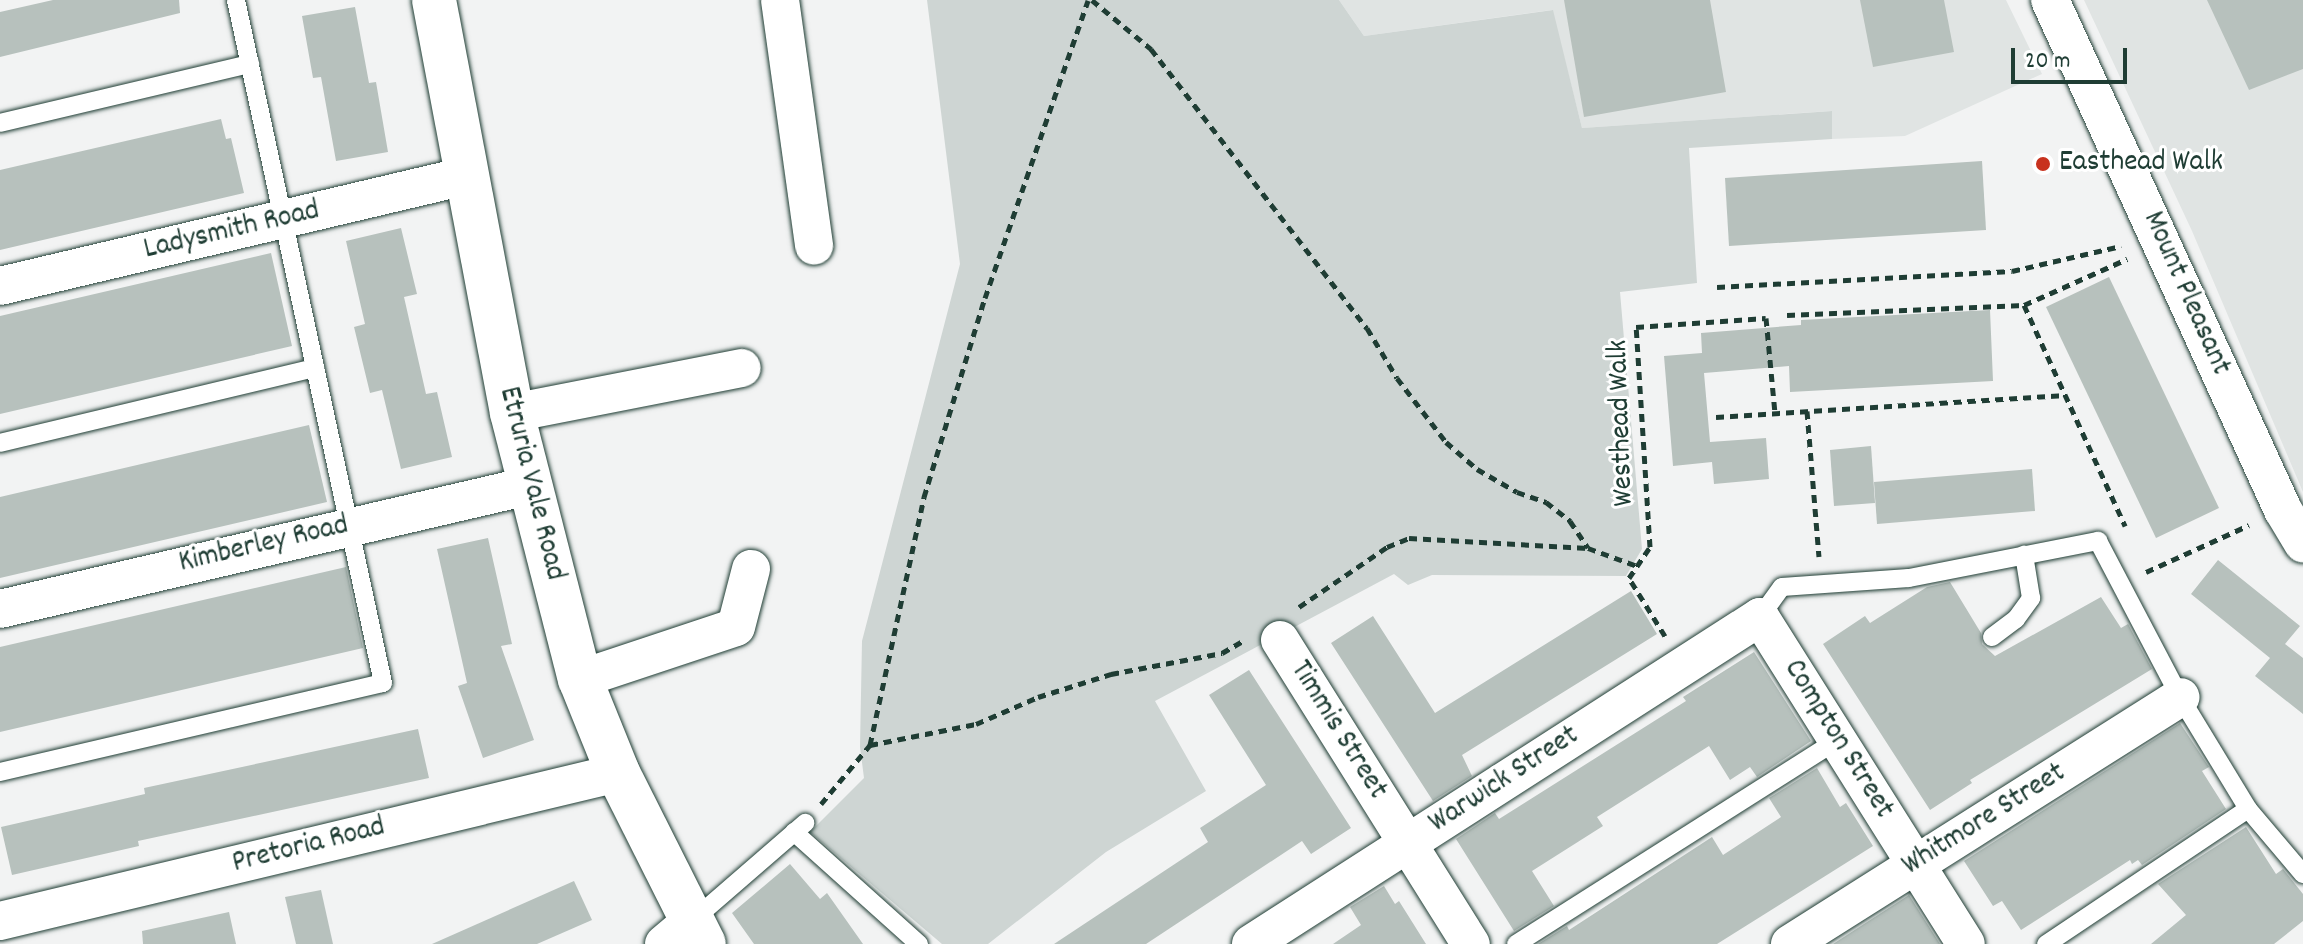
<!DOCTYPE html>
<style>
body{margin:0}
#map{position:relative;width:2303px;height:944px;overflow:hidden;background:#f2f3f3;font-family:Dekko,sans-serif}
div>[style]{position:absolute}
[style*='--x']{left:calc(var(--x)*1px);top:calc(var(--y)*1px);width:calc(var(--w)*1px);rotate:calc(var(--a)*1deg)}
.built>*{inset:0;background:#e0e4e3}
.green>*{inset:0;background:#ced5d3}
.building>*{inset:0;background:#b7c1bd}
.path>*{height:5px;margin-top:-2.5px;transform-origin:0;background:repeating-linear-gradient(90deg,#1f3d34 0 8px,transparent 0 14px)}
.roads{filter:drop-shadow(0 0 2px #1f3d34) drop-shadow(0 0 2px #1f3d34)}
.lane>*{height:18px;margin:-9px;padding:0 9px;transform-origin:9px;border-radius:9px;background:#fff}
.street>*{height:38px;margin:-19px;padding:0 19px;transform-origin:19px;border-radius:19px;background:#fff}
.secondary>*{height:44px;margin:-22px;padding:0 22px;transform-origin:22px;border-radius:22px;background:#fff}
.dots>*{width:22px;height:22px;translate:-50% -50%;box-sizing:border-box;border:4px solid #fff;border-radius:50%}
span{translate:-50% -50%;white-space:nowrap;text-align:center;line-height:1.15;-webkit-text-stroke:6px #fff;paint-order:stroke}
.poi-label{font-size:30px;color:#1f3d34}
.left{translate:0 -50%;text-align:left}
.street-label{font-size:30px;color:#1f3d34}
.scale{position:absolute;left:2011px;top:48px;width:116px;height:36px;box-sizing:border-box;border:4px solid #1f3d34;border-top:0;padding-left:10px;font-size:24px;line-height:28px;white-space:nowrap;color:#1f3d34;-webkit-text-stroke:6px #fff;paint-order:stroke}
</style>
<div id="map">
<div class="built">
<div style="clip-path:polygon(1339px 0,2006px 0,2042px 74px,1905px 136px,1832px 139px,1831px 111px,1582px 128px,1552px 10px,1364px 36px)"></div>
<div style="clip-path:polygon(2084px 0,2303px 0,2303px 492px,2192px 231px)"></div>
</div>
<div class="green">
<div style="clip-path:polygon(927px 0,1339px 0,1364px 36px,1553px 10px,1582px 128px,1832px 111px,1832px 139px,1689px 148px,1697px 283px,1620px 292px,1642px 549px,1626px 576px,1432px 575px,1408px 585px,1394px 574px,1155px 701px,1206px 791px,1106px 852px,988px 944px,942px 944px,810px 832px,864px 778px,860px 747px,862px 641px,960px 264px)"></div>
</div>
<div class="building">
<div style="clip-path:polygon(53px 0,179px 0,180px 13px,0 57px,0 12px)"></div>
<div style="clip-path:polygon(1564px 0,1710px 0,1726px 92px,1584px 117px)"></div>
<div style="clip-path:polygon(1860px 0,1944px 0,1954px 52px,1873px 67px)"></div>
<div style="clip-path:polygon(2207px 0,2303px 0,2303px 69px,2249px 90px)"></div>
<div style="clip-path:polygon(355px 7px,369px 83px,376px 82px,388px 152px,336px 161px,321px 77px,313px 78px,302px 16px)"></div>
<div style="clip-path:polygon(221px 119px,226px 139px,231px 138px,244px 193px,0 250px,0 170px)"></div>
<div style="clip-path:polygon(1982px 161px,1986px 230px,1729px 246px,1725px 178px)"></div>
<div style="clip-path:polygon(401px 228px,417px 294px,404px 297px,426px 394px,437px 392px,452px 457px,401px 469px,382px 390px,370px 393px,354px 327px,365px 324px,346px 241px)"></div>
<div style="clip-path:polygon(271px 253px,292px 346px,0 414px,0 316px)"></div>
<div style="clip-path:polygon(2109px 277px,2219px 508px,2156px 538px,2046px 307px)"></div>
<div style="clip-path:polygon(1990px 310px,1993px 381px,1790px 392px,1789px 366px,1704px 373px,1710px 442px,1766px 438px,1769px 479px,1714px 484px,1712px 462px,1673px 466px,1664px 356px,1702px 353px,1701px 333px,1801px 325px,1801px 320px)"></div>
<div style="clip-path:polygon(309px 425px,327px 502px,0 578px,0 497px)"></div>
<div style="clip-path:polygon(1871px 446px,1875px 503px,1834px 506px,1830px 450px)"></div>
<div style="clip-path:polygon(2032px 469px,2035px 511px,1877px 524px,1874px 482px)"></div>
<div style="clip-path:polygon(488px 538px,512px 644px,501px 646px,534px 740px,483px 758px,458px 686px,467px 683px,437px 549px)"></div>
<div style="clip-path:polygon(2218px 560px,2300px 626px,2285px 644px,2303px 658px,2303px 714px,2255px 676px,2270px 658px,2191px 594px)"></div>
<div style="clip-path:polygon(346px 567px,363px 648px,0 732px,0 647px)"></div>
<div style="clip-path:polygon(1950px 582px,1981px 633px,1982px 644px,1995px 656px,2101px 597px,2121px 628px,2128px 624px,2152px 669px,1970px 780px,1972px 783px,1930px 810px,1823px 644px,1865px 616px,1870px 623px,1927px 587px)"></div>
<div style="clip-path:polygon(1631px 591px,1657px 634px,1462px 755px,1472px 776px,1433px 801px,1331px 643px,1373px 616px,1435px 713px)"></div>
<div style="clip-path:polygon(1754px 652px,1811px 741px,1757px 777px,1750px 767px,1730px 780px,1709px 746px,1597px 817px,1603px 826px,1532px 871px,1554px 906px,1514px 931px,1456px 839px,1495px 813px,1499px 819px,1686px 701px,1683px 697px)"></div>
<div style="clip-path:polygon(1249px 670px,1351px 828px,1311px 854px,1302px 841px,1146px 944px,1054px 944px,1208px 842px,1200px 828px,1266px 785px,1209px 695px)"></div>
<div style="clip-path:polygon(2180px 723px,2209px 767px,2202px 771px,2226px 809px,2142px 865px,2138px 860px,2132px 864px,2130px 860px,2021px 930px,2002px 901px,1993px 906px,1964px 861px)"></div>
<div style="clip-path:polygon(418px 729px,429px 778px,138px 841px,139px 846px,12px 875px,1px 827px,145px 794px,144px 788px)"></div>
<div style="clip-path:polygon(1817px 768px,1840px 807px,1846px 803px,1873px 846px,1717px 944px,1538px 944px,1567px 926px,1569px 930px,1712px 837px,1723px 855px,1781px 817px,1769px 798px)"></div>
<div style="clip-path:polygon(2246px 827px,2276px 874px,2283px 869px,2303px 894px,2303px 921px,2274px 944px,2151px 944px,2186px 915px,2158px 884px)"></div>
<div style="clip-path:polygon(790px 864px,820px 899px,827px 893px,863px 944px,754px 944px,732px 913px)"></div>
<div style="clip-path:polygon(574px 881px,592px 920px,537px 944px,432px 944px)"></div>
<div style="clip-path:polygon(1384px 886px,1395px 904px,1399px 901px,1426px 944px,1333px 944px,1361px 925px,1350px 907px)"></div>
<div style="clip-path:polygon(321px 890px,333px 944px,296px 944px,285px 897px)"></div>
<div style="clip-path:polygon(1909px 895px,1940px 944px,1833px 944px)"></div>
<div style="clip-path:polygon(229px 912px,236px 944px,143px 944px,142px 931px)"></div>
</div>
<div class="path">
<div style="--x:1092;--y:0;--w:77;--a:39.7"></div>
<div style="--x:1151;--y:49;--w:353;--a:52.3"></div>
<div style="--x:1367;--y:328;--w:58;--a:59"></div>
<div style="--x:1397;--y:378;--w:81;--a:52.6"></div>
<div style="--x:1446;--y:442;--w:41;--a:41.1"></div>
<div style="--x:1477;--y:469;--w:46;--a:29.9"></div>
<div style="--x:1517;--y:492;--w:31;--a:19"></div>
<div style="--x:1546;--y:502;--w:31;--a:38"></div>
<div style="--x:1570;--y:521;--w:32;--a:56"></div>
<div style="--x:1717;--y:287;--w:295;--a:-3.1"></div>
<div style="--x:2012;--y:271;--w:112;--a:-12.9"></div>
<div style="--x:2024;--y:305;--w:243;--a:65.4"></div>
<div style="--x:1787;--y:315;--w:237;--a:-2.4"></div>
<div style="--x:2024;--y:305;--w:113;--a:-24.1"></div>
<div style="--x:1807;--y:411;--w:146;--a:85.3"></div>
<div style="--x:1716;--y:417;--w:347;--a:-3.6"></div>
<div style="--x:2146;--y:572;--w:113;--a:-24.5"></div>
<div style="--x:1299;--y:607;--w:107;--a:-34.3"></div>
<div style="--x:1387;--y:547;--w:24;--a:-22"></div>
<div style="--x:1409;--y:538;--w:179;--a:3.2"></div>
<div style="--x:1588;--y:548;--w:55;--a:20.1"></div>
<div style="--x:1665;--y:636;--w:68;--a:-121.8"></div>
<div style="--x:1629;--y:578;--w:37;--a:-56"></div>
<div style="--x:1650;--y:547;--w:220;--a:-93.6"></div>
<div style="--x:1636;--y:327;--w:130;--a:-4"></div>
<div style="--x:1766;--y:318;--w:95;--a:84.6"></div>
<div style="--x:870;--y:745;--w:254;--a:-77.7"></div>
<div style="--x:924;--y:497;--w:208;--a:-73"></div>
<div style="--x:985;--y:298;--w:315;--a:-70.9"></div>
<div style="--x:821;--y:804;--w:77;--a:-50.3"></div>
<div style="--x:870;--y:745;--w:108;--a:-11.2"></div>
<div style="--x:976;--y:724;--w:68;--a:-23.5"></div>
<div style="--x:1038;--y:697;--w:77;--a:-17.5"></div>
<div style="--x:1111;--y:674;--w:113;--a:-10.7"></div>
<div style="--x:1222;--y:653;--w:24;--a:-30"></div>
</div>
<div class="roads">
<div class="lane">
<div style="--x:0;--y:123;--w:257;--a:-13.3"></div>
<div style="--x:0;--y:443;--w:324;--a:-13.4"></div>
<div style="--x:1760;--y:617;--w:37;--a:-54"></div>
<div style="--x:1782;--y:587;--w:127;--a:-4.1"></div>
<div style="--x:1909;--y:578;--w:193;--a:-11.1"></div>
<div style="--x:2098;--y:541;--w:176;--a:62.3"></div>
<div style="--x:2180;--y:697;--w:131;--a:58.7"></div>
<div style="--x:2248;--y:809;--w:243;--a:146.2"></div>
<div style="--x:1992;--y:637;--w:30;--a:-37"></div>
<div style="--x:2016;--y:619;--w:26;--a:-54"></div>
<div style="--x:2031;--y:598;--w:44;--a:-99.2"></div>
<div style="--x:0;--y:772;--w:393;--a:-13.1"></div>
<div style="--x:383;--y:683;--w:699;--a:-102.15"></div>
<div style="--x:2248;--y:809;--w:85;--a:49.8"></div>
<div style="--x:794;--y:832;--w:168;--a:41.9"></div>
<div style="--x:692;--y:921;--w:150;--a:-40.9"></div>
<div style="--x:1516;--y:944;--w:381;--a:-32.4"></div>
</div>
<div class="street">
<div style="--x:780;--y:0;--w:248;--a:82.1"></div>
<div style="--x:2050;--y:0;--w:561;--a:65.45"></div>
<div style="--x:2283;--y:510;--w:39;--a:59"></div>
<div style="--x:0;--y:286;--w:477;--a:-13.3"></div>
<div style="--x:512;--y:413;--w:234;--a:-11.1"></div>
<div style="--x:0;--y:609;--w:542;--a:-13.11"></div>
<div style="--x:1280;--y:640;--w:359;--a:57.9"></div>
<div style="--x:580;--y:679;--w:164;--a:-18.4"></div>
<div style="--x:736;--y:627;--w:60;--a:-75.5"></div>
<div style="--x:0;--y:921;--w:635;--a:-13.47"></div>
<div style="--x:664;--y:944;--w:34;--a:-40"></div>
<div style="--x:1251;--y:944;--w:605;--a:-32.72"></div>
<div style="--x:1760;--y:617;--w:386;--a:57.8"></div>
<div style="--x:1790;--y:944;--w:462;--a:-32.3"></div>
</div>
<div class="secondary">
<div style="--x:434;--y:0;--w:420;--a:79.3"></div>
<div style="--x:512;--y:413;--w:275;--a:75.7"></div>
<div style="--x:580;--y:679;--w:101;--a:68"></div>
<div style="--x:618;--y:773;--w:191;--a:63.3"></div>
</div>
</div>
<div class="dots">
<div style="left:2043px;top:164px;background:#c8321e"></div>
</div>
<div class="poi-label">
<span class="left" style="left:2059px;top:164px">Easthead Walk</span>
</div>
<div class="street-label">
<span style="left:232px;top:232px;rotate:-13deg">Ladysmith Road</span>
<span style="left:2185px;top:294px;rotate:66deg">Mount Pleasant</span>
<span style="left:1623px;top:423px;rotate:-92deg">Westhead Walk</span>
<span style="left:530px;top:484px;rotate:76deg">Etruria Vale Road</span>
<span style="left:264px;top:546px;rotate:-13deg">Kimberley Road</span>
<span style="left:1337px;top:731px;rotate:58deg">Timmis Street</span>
<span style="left:1837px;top:740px;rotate:58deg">Compton Street</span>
<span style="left:1505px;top:781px;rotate:-33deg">Warwick Street</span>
<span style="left:1985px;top:821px;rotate:-32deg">Whitmore Street</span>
<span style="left:309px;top:847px;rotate:-14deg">Pretoria Road</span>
</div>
<div class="scale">20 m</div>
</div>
